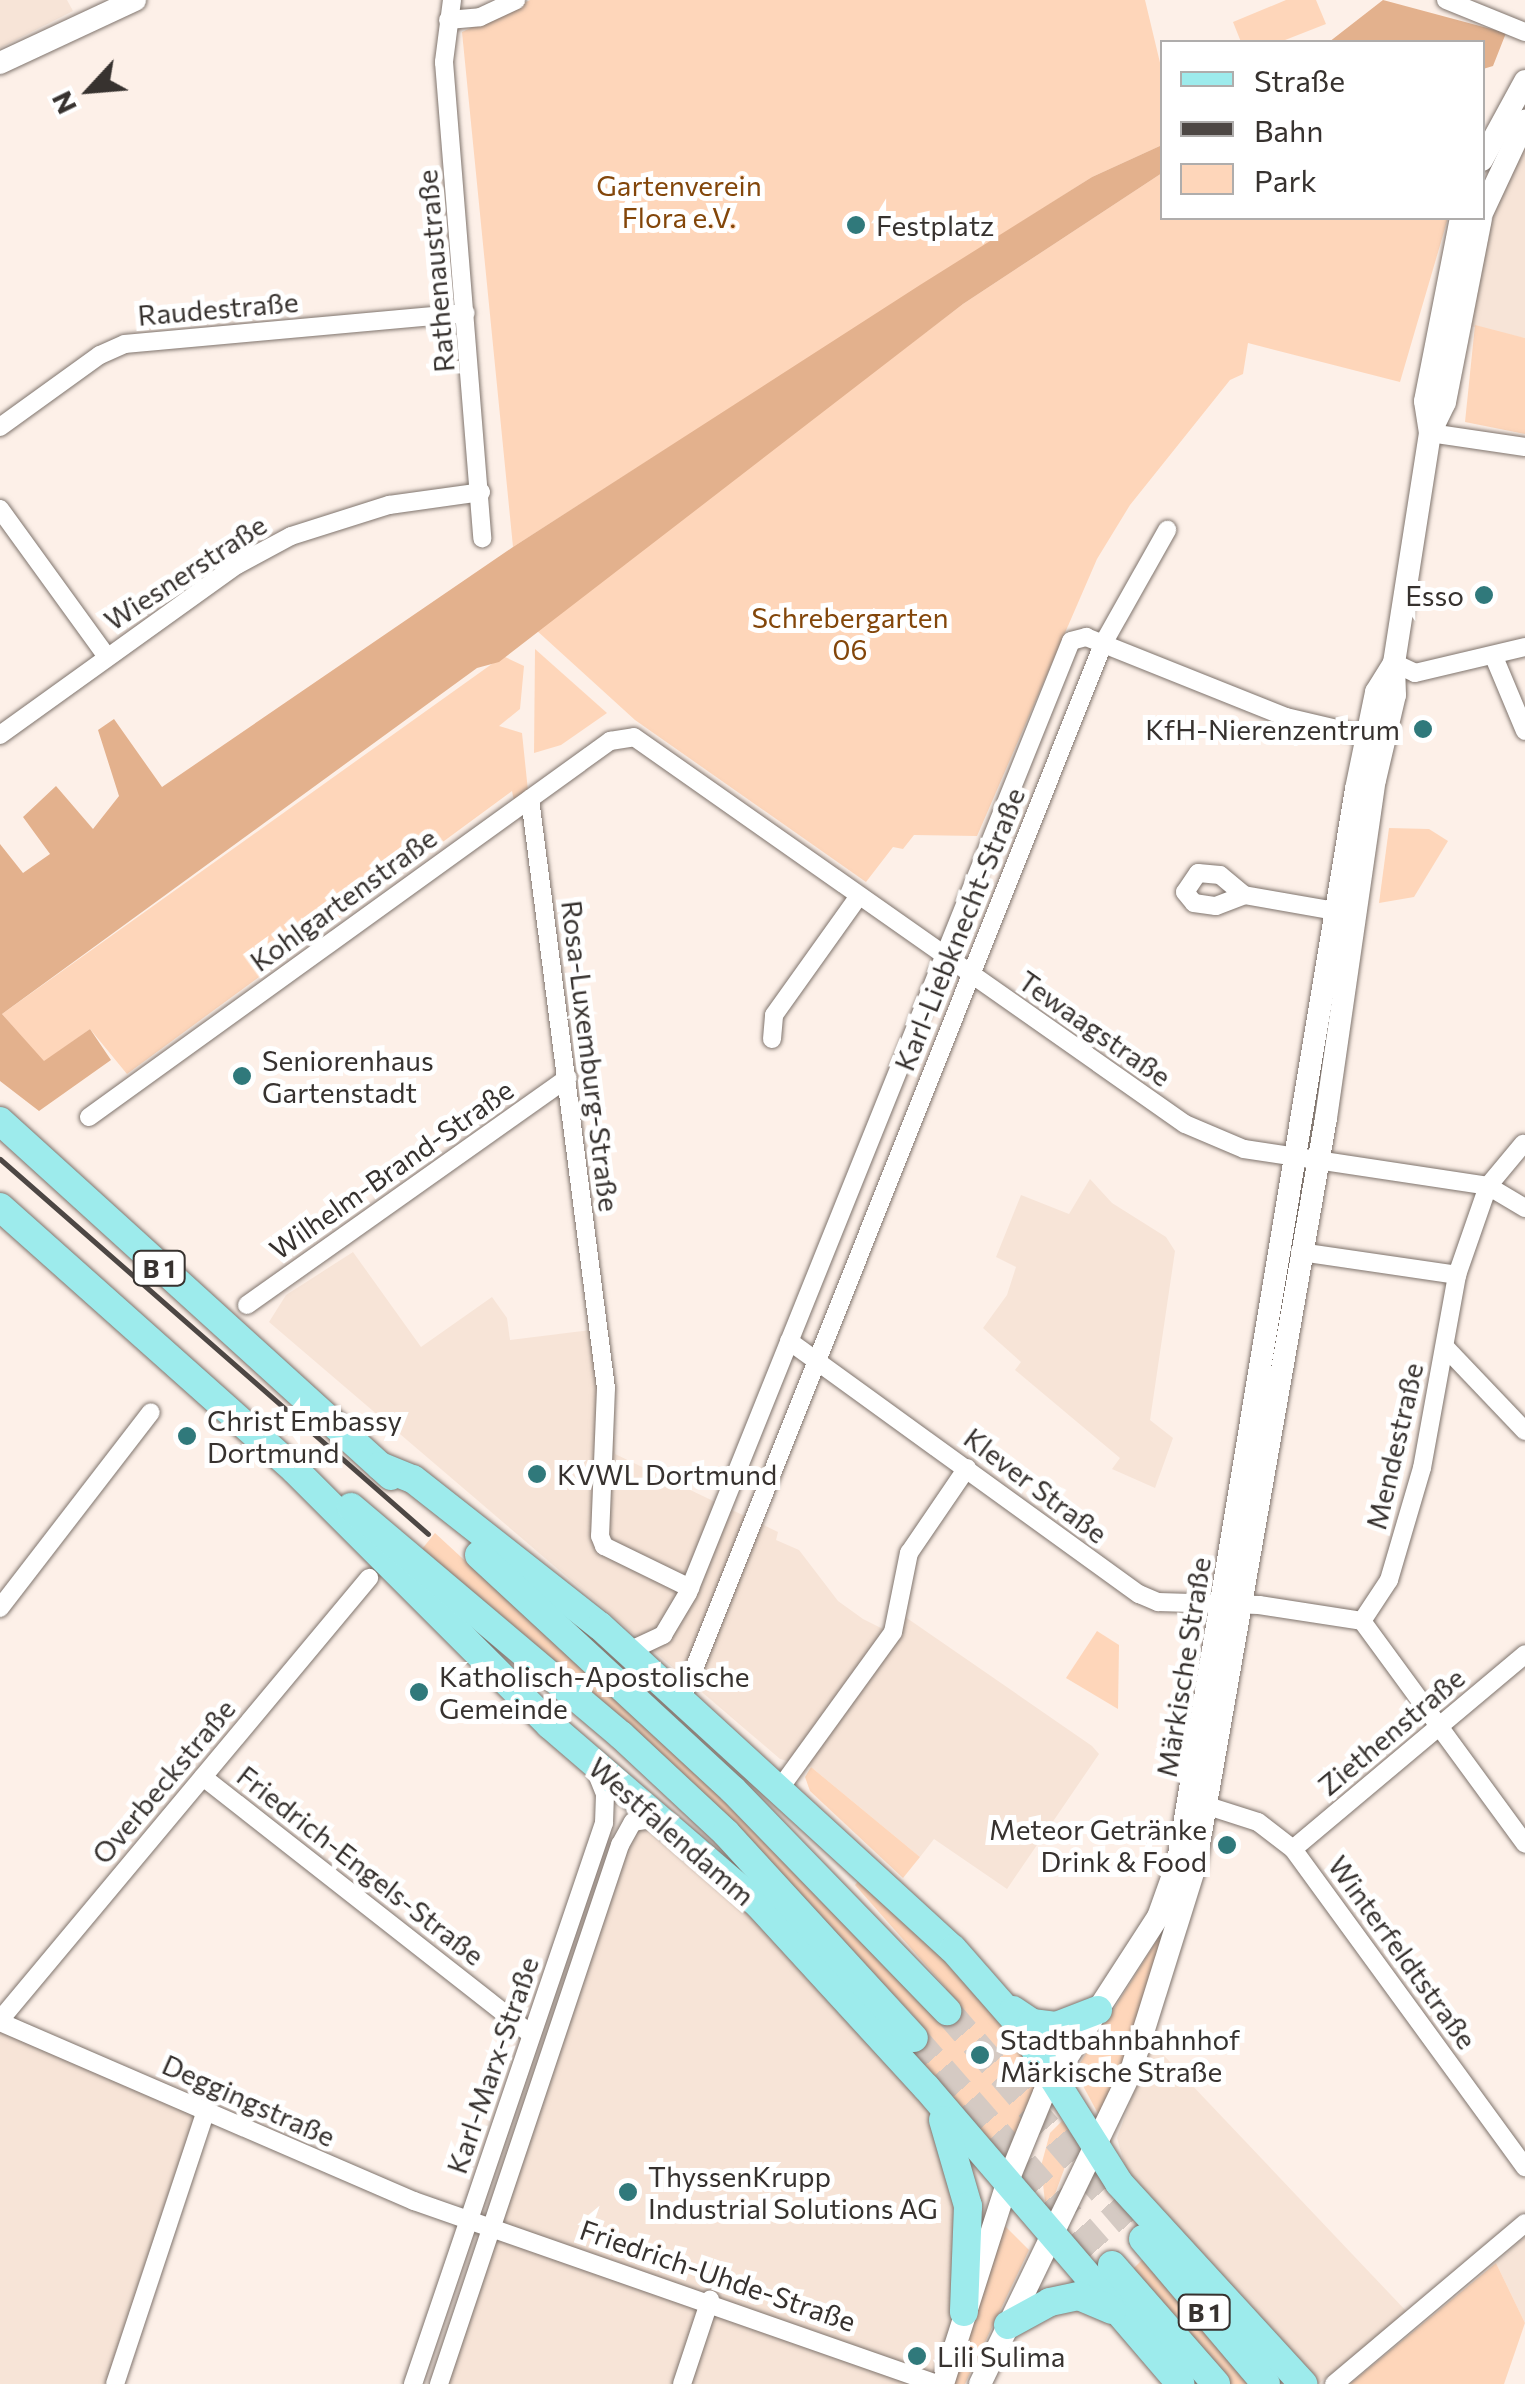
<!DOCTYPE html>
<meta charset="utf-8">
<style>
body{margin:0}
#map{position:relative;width:1525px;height:2384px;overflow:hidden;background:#fdf0e8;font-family:Commissioner,sans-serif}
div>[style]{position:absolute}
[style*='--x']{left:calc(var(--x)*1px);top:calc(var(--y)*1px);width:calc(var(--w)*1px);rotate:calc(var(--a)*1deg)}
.built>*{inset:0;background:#f7e4d7}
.green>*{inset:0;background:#fed6ba}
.forest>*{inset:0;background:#e3b18d}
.primary-tunnel>*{height:28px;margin-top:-14px;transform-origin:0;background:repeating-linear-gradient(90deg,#d5cac3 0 28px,transparent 0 42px)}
.roads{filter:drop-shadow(0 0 2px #7f746d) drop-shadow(0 0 2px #7f746d)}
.street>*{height:18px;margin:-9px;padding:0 9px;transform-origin:9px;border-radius:9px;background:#fff}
.secondary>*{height:22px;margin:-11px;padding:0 11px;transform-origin:11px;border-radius:11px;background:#fff}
.primary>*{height:28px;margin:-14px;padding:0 14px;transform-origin:14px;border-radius:14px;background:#9debec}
.rail>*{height:5px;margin:-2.5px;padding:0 2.5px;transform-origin:2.5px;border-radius:2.5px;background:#4d4744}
.dots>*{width:28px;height:28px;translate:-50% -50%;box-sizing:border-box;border:5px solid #fff;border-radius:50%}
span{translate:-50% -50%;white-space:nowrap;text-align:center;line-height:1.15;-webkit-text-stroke:10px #fff;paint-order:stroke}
.shield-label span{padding:2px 8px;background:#fff;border:2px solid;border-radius:8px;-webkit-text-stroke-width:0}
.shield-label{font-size:25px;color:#37322f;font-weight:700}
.park-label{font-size:28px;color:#83460a}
.poi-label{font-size:28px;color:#37322f}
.left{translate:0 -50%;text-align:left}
.right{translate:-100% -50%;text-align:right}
.street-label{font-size:28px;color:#37322f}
.legend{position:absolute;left:1160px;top:40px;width:325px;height:180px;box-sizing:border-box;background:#fff;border:2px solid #afadac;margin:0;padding:12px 18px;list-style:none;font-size:30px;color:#37322f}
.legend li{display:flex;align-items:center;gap:20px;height:50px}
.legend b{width:50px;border:2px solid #afadac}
.north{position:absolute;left:40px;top:40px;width:100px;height:100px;-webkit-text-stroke:8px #fff;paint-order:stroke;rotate:244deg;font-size:28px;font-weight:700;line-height:40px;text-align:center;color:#37322f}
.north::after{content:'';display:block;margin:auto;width:35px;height:45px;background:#37322f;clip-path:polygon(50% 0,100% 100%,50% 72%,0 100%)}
</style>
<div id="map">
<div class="built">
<div style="clip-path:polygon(0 0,67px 0,73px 11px,0 48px)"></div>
<div style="clip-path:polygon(1525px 131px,1525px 338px,1461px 324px,1471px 273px)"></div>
<div style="clip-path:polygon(1090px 1179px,1112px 1203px,1166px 1237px,1175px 1251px,1150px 1420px,1173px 1438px,1155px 1488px,1112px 1469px,1120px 1458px,1015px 1370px,1021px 1362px,983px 1328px,1007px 1295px,1016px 1267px,996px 1257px,1021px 1195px,1069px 1214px)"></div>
<div style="clip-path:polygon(353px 1252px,421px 1347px,492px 1297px,507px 1318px,510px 1340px,607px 1328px,615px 1454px,778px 1532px,776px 1540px,799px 1550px,838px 1601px,863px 1619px,889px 1632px,901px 1614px,1092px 1746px,1099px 1754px,1007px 1889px,934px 1839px,920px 1857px,811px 1767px,780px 1759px,269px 1322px,286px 1295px)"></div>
<div style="clip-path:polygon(656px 1825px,715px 1874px,920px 2090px,953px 2162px,957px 2310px,932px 2384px,446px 2384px,628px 1844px,636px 1828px)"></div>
<div style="clip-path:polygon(0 2029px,198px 2113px,108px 2384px,0 2384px)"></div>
<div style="clip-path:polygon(1152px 2043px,1408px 2313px,1318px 2384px,1129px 2180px,1117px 2138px)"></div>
<div style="clip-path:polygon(1525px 2237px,1525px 2323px,1496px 2263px)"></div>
</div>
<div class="green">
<div style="clip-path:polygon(530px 0,1145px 0,1162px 71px,1162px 145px,1092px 177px,513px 547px,462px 32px)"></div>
<div style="clip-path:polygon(1286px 0,1316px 0,1326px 24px,1280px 42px,1241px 42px,1233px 22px)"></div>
<div style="clip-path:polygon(1162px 173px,1162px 218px,1448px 218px,1400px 382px,1248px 343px,1243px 374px,1230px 380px,1130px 505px,1097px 559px,977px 836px,914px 835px,903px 849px,893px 847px,866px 882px,635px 720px,535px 629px,963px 304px)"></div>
<div style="clip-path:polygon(1475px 325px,1525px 338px,1525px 434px,1465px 422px)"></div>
<div style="clip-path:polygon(535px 649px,607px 713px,561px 745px,534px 753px)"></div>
<div style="clip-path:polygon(503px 656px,524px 666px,520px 709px,499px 726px,522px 733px,528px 791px,514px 801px,512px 791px,127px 1074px,90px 1029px,44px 1062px,2px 1014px)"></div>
<div style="clip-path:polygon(1389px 828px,1429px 829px,1448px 841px,1414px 897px,1379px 903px)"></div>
<div style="clip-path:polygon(435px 1533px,704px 1781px,940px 2023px,948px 2006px,946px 1988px,855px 1885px,863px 1875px,961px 1969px,1041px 2073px,1004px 2168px,897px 2041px,928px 2034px,914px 2016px,710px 1803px,422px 1549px)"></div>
<div style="clip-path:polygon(1097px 1631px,1119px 1645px,1118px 1709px,1066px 1678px)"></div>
<div style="clip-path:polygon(811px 1767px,920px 1857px,903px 1878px,810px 1791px,805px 1777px)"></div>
<div style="clip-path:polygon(1159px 1937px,1168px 1938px,1102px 2121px,1075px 2071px)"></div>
<div style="clip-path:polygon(1062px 2121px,1069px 2130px,1069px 2156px,1055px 2194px,1045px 2202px,1041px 2166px,1050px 2133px)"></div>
<div style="clip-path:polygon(1001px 2222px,1029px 2250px,965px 2384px,954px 2384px)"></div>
<div style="clip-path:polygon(1145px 2257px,1253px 2384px,1230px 2384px,1132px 2270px)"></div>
<div style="clip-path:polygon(1496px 2263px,1525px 2323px,1504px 2384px,1350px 2384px)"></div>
</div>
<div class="forest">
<div style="clip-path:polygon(1383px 0,1506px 33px,1493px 66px,1483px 69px,1482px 42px,1329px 42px)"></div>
<div style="clip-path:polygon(1162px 145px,1162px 173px,963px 304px,499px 662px,477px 668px,2px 1014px,44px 1061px,90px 1029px,111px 1060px,39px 1111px,0 1081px,0 844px,23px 873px,50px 854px,23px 817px,56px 786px,93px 829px,119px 796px,98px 730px,114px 719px,162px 787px,513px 547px,920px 285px,1092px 177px)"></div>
</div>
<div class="primary-tunnel">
<div style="--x:947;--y:2011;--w:301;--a:49.3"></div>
<div style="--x:914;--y:2038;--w:301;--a:48.9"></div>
</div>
<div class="roads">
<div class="street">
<div style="--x:452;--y:0;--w:63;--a:97.4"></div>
<div style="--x:444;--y:62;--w:478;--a:85.4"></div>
<div style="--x:1446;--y:0;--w:85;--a:22.1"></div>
<div style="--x:448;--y:20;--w:32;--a:-5"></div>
<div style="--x:480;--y:17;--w:40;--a:-25"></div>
<div style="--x:0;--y:427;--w:123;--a:-35.8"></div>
<div style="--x:100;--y:355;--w:27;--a:-24"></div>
<div style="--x:125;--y:344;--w:342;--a:-5.2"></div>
<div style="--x:1430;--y:433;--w:96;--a:8.4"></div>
<div style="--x:0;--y:509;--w:183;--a:54.1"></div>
<div style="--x:1494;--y:657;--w:80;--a:67.3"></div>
<div style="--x:1394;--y:663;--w:23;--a:25"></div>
<div style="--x:1415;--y:673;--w:113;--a:-13.3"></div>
<div style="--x:0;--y:735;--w:292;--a:-35.7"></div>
<div style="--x:237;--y:565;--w:61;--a:-28.2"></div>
<div style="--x:291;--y:536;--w:103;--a:-17.6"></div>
<div style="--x:389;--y:505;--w:93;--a:-8"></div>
<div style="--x:530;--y:799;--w:594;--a:82.65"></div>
<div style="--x:606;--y:1388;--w:148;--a:92.3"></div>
<div style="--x:600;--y:1536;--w:11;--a:68"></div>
<div style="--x:604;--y:1546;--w:96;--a:26"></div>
<div style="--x:1244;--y:895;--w:31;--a:-140"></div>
<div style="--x:1220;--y:875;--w:22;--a:-175"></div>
<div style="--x:1198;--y:873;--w:23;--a:124"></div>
<div style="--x:1185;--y:892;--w:14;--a:51"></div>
<div style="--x:1194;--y:903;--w:22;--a:8"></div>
<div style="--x:1216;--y:906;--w:30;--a:-21"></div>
<div style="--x:1244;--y:895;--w:92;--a:10"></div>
<div style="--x:772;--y:1039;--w:24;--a:-85"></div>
<div style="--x:774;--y:1015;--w:146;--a:-54.5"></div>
<div style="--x:89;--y:1117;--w:643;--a:-35.82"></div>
<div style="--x:610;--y:741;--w:24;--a:-9"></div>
<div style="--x:634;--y:737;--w:673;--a:35.08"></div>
<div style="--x:1185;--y:1124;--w:64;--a:23"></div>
<div style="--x:1244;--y:1149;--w:247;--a:8.6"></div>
<div style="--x:1488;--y:1186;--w:43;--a:30.7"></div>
<div style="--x:1300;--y:1252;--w:159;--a:8.3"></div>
<div style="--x:247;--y:1305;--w:393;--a:-35.3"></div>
<div style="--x:789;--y:1341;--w:432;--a:35.9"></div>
<div style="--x:1139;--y:1594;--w:21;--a:23"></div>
<div style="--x:1158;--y:1602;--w:101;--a:1.7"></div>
<div style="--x:1259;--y:1605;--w:104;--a:8.8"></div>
<div style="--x:1362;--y:1621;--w:276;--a:53.8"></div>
<div style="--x:1445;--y:1347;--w:116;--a:46.4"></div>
<div style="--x:0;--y:1608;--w:247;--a:-52.4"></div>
<div style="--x:1362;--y:1621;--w:49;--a:-56.6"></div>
<div style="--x:1389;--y:1580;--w:117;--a:-73.6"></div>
<div style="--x:1422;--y:1468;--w:196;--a:-79.7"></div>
<div style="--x:1457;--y:1275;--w:94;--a:-70.8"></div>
<div style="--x:1488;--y:1186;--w:55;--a:-50.2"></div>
<div style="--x:629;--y:1651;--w:38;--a:-25"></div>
<div style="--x:663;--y:1635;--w:49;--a:-59.2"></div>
<div style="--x:688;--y:1593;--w:1026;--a:-68.08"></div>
<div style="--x:1071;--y:641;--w:16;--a:-15"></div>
<div style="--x:1086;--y:637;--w:215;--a:21.8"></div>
<div style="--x:1286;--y:717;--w:83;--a:13.2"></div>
<div style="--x:682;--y:1699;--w:1138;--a:-68.24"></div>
<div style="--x:1104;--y:642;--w:129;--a:-60.6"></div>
<div style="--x:203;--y:1777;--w:417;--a:38.1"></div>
<div style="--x:778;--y:1791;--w:196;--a:-54.1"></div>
<div style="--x:893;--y:1632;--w:81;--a:-78.6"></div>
<div style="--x:909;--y:1553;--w:103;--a:-55.7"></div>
<div style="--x:1208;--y:1806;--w:52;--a:17.7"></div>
<div style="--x:1258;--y:1822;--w:44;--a:37.6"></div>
<div style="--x:1293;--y:1849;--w:394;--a:53.9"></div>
<div style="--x:1293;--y:1849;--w:303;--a:-40"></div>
<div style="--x:0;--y:2020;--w:576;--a:-50.14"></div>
<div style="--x:0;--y:2022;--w:451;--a:23.4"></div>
<div style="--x:414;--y:2201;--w:554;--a:19.29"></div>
<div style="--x:115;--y:2384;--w:288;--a:-71.6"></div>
<div style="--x:413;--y:2384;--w:593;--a:-71.2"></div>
<div style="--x:604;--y:1823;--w:29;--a:-88"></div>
<div style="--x:605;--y:1794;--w:27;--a:-112"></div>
<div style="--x:439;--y:2384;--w:569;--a:-71.44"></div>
<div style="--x:620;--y:1845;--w:26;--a:-61"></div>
<div style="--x:633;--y:1822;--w:26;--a:-9"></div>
<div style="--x:682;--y:2384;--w:89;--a:-71.6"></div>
<div style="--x:1334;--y:2384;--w:250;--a:-40.1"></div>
</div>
<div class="secondary">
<div style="--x:0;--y:63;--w:149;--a:-25"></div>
<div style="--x:1482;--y:160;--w:90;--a:-61.4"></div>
<div style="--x:1482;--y:213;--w:102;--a:-64.9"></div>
<div style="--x:1430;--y:433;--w:32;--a:-99"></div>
<div style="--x:1425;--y:401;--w:187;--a:-78.9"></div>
<div style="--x:943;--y:2384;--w:211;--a:-72.3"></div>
<div style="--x:1007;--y:2183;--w:97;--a:-67.7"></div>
<div style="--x:1044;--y:2093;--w:210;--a:-57.1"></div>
<div style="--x:1158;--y:1917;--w:59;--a:-70.3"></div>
<div style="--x:1178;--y:1861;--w:1087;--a:-80.57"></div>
<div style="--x:1356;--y:789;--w:99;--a:-78.3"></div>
<div style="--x:1376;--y:692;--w:34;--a:-58"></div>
<div style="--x:980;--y:2384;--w:344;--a:-64.2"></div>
<div style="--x:1130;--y:2074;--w:217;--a:-72.6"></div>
<div style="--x:1195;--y:1867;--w:760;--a:-80.08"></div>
<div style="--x:1326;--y:1118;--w:342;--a:-81.8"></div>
<div style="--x:1375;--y:780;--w:87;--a:-76.8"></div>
<div style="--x:1395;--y:695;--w:32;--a:-92"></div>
<div style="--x:1394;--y:663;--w:233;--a:-81.1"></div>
<div style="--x:1430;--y:433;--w:34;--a:-64"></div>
<div style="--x:1445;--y:402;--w:187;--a:-78.9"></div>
</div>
<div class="primary">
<div style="--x:0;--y:1121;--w:528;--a:42.24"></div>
<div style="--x:0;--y:1207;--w:395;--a:41.7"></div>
<div style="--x:295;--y:1470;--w:361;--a:45"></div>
<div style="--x:550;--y:1725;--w:276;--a:40.7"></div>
<div style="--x:759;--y:1905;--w:247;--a:47.5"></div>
<div style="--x:926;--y:2087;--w:391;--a:49.4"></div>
<div style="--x:380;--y:1466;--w:35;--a:22"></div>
<div style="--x:413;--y:1479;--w:238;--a:38.2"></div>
<div style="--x:600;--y:1626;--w:478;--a:42.5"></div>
<div style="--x:953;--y:1949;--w:100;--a:48.7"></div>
<div style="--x:1019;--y:2024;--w:188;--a:57.8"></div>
<div style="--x:1119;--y:2183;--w:273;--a:47.5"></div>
<div style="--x:351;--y:1507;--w:353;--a:40.2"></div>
<div style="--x:621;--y:1735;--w:144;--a:43"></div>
<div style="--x:726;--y:1833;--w:278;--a:47.5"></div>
<div style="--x:479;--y:1555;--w:346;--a:42.8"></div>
<div style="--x:733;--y:1790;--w:308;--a:45.9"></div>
<div style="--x:1013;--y:2010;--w:23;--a:34"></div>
<div style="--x:1032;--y:2023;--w:24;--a:7"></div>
<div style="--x:1056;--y:2026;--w:45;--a:-20.9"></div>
<div style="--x:943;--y:2120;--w:90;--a:73.8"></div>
<div style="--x:968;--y:2206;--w:106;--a:92.2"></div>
<div style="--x:1143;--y:2239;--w:190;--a:49.7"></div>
<div style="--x:1112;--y:2265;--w:158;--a:48.8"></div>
<div style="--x:1008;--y:2325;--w:48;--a:-28.7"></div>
<div style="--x:1050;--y:2302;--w:30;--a:-12"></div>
<div style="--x:1079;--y:2296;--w:36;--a:23"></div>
</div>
</div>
<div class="rail">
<div style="--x:0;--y:1159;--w:569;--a:41.22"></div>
</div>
<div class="dots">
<div style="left:856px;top:225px;background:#30797b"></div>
<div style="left:1484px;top:595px;background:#30797b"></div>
<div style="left:1423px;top:729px;background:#30797b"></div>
<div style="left:242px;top:1076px;background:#30797b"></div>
<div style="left:187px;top:1436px;background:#30797b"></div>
<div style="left:537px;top:1474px;background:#30797b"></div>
<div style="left:419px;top:1692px;background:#30797b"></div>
<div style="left:1227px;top:1845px;background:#30797b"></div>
<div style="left:980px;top:2055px;background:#30797b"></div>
<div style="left:628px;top:2192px;background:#30797b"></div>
<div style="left:917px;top:2356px;background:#30797b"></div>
</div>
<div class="shield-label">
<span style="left:159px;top:1268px">B 1</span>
<span style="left:1204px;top:2312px">B 1</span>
</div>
<div class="park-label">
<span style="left:679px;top:201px">Gartenverein<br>Flora e.V.</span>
<span style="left:850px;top:633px">Schrebergarten<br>06</span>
</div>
<div class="poi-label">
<span class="left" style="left:876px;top:225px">Festplatz</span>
<span class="right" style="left:1464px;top:595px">Esso</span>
<span class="right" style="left:1400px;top:729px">KfH-Nierenzentrum</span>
<span class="left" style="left:262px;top:1076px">Seniorenhaus<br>Gartenstadt</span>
<span class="left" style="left:207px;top:1436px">Christ Embassy<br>Dortmund</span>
<span class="left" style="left:557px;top:1474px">KVWL Dortmund</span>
<span class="left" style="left:439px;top:1692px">Katholisch-Apostolische<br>Gemeinde</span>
<span class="right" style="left:1207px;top:1845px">Meteor Getränke<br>Drink &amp; Food</span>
<span class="left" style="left:1000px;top:2055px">Stadtbahnbahnhof<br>Märkische Straße</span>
<span class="left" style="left:648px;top:2192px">ThyssenKrupp<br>Industrial Solutions AG</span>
<span class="left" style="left:937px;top:2356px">Lili Sulima</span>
</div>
<div class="street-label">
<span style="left:435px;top:271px;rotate:-95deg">Rathenaustraße</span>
<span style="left:218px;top:308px;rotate:-5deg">Raudestraße</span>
<span style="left:185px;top:572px;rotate:-33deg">Wiesnerstraße</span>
<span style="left:343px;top:899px;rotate:-36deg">Kohlgartenstraße</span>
<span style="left:959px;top:929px;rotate:-68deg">Karl-Liebknecht-Straße</span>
<span style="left:1095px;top:1028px;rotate:35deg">Tewaagstraße</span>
<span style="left:591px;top:1056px;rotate:83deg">Rosa-Luxemburg-Straße</span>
<span style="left:391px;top:1169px;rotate:-35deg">Wilhelm-Brand-Straße</span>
<span style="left:1394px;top:1446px;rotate:-77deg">Mendestraße</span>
<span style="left:1036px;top:1485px;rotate:37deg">Klever Straße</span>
<span style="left:1183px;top:1667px;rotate:-81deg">Märkische Straße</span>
<span style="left:1391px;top:1731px;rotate:-40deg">Ziethenstraße</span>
<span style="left:163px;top:1781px;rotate:-50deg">Overbeckstraße</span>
<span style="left:672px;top:1831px;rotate:41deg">Westfalendamm</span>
<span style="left:361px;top:1865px;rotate:38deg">Friedrich-Engels-Straße</span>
<span style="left:1403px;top:1952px;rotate:54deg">Winterfeldtstraße</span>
<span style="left:492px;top:2065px;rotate:-71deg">Karl-Marx-Straße</span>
<span style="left:249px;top:2100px;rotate:24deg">Deggingstraße</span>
<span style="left:718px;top:2275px;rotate:19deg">Friedrich-Uhde-Straße</span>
</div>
<ul class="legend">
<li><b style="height:12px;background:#9debec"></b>Straße</li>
<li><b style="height:12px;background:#4d4744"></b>Bahn</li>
<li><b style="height:28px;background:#fed6ba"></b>Park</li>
</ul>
<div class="north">N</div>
</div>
